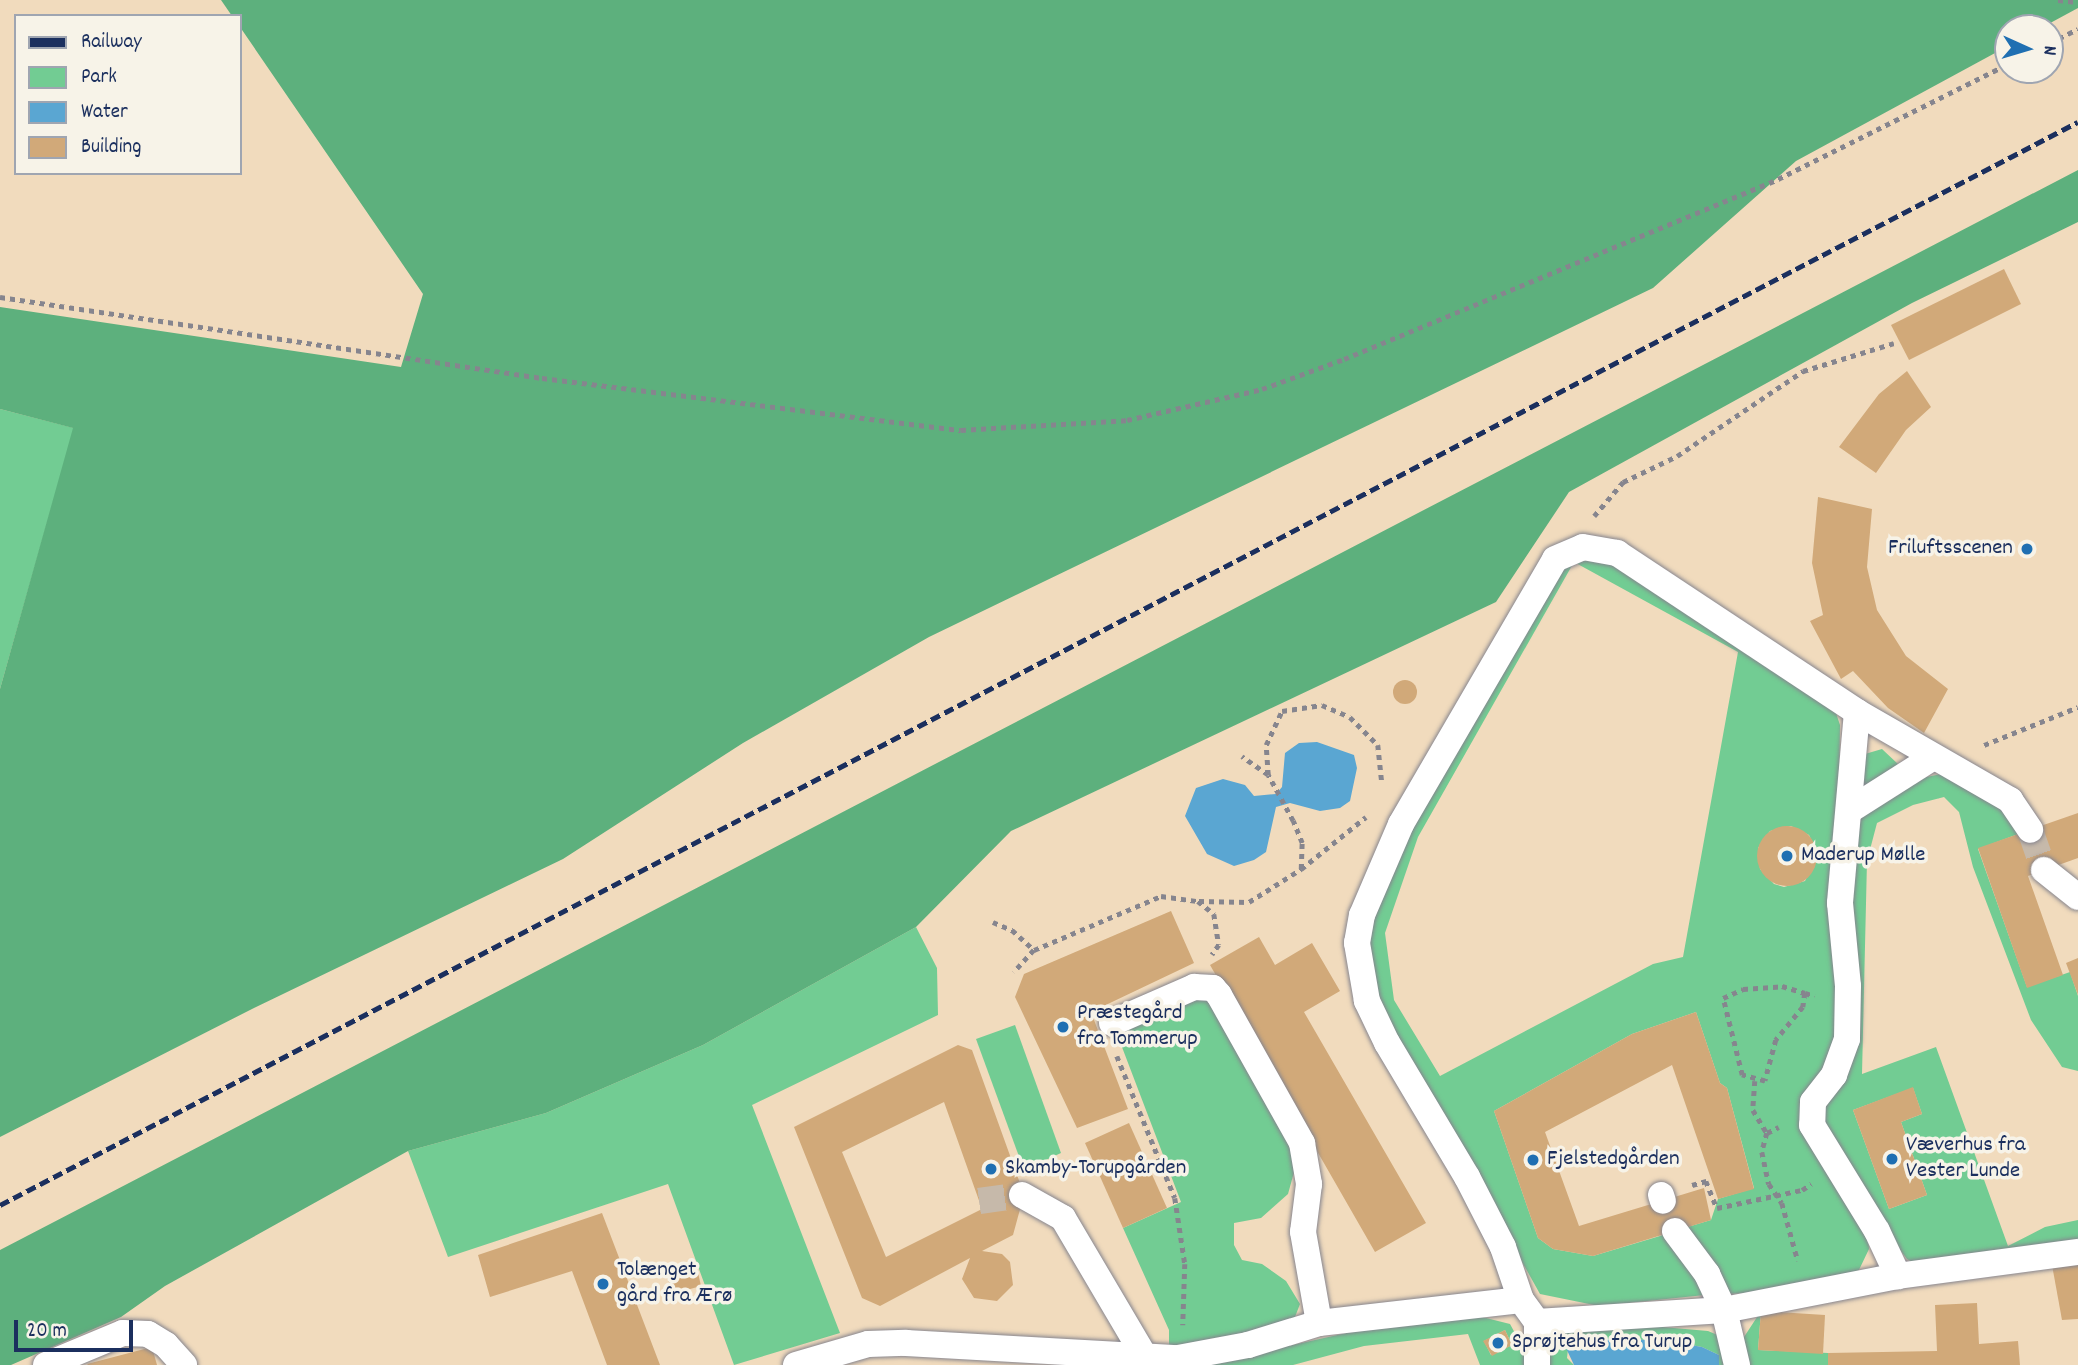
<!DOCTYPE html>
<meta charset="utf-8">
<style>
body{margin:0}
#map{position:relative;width:2078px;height:1365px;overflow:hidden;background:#f1dbbd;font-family:Dekko,sans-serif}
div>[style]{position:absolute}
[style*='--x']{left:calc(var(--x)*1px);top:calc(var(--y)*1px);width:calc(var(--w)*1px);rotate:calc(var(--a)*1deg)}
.green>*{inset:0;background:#72cc93}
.forest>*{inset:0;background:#5db07d}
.water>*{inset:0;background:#5aa6d2}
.building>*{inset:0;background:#d1a979}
.round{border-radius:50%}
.pedestrian-tunnel>*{height:26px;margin-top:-13px;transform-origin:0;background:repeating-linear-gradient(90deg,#c6b9aa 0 26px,transparent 0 39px)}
.path>*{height:4.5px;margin-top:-2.25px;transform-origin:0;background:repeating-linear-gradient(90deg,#86858e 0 5px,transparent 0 10px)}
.roads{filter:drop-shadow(0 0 2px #86858e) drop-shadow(0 0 2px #86858e)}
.pedestrian>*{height:26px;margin:-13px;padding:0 13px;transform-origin:13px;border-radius:13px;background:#fff}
.rail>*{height:5px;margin-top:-2.5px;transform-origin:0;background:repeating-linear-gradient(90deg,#1b2f5e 0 10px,transparent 0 15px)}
.dots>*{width:19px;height:19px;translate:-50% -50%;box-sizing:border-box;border:4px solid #f7f3e8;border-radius:50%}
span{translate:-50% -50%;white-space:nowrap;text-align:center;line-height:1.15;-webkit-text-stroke:7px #f7f3e8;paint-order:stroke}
.poi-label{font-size:23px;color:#1b2f5e}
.right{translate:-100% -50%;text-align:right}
.left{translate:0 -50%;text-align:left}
.legend{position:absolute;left:14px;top:14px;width:228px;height:161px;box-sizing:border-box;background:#f7f3e8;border:2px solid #9fa5b1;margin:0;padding:9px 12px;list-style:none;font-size:21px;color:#1b2f5e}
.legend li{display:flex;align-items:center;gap:14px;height:35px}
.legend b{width:35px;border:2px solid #9fa5b1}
.north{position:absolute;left:1994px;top:14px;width:70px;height:70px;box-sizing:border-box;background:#f7f3e8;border:2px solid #9fa5b1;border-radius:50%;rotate:94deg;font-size:19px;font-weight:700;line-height:28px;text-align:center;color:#1b2f5e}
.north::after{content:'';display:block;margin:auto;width:24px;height:32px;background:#1f6fb2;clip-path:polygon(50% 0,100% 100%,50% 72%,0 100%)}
.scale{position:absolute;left:14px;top:1320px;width:119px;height:32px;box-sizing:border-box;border:4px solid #1b2f5e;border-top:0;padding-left:9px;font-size:21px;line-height:24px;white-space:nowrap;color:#1b2f5e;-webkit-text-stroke:5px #f7f3e8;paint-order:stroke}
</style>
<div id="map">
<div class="green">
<div style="clip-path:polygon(0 409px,74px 428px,0 689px)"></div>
<div style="clip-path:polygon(evenodd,1609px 560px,1836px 713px,1840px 725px,1836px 1050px,1805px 1094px,1868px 1236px,1869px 1249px,1858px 1272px,1769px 1292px,1726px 1294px,1681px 1229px,1711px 1220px,1718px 1199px,1754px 1188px,1727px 1088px,1720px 1083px,1696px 1012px,1632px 1034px,1494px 1111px,1538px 1238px,1553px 1249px,1593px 1256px,1670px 1233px,1705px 1295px,1599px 1306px,1540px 1294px,1372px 993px,1365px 944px,1409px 826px,1556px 573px,1570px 561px,1609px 560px,1574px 562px,1738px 652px,1683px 957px,1653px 964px,1440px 1076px,1394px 1000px,1385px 933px,1418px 837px,1574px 562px,1609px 560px,1791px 826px,1809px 835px,1818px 854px,1805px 881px,1784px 887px,1774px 884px,1760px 869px,1758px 848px,1770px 831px,1791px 826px)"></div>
<div style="clip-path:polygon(1882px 749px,1899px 765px,1859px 789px,1865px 754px)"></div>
<div style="clip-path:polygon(evenodd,1941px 774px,2000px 803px,2021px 833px,1978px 849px,2027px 987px,2070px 972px,2078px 996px,2078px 1071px,2062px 1067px,2031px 1020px,1973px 867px,1959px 812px,1944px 797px,1913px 805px,1877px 823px,1867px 861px,1862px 1074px,1936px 1047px,2008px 1246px,2045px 1227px,2078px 1220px,2078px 1242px,1921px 1267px,1907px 1259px,1895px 1243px,1825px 1131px,1825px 1103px,1849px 937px,1856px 817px,1917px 779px,1941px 774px,1913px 1088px,1922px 1114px,1901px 1122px,1927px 1195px,1889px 1209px,1853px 1110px,1913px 1088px)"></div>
<div style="clip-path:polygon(916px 927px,937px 968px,938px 1015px,752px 1105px,840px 1333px,734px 1365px,668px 1184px,448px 1257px,408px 1151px,546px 1113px,703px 1045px)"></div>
<div style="clip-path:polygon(1204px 994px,1295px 1148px,1296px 1165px,1288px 1194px,1261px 1218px,1234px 1223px,1234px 1245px,1242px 1260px,1262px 1264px,1286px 1281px,1300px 1304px,1295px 1317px,1284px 1326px,1169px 1347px,1169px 1330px,1123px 1228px,1181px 1202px,1117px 1034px)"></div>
<div style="clip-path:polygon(1015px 1025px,1061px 1153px,1024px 1170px,976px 1039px)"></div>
<div style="clip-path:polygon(1761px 1311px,1758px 1350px,1828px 1353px,1828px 1365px,1744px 1365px,1744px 1337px)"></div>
<div style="clip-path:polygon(evenodd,1482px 1317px,1510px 1324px,1527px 1355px,1527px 1365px,1480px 1365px,1468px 1334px,1364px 1346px,1293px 1365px,1202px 1365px,1369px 1328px,1482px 1317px,1505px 1330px,1512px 1345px,1491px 1355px,1484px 1341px,1505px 1330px)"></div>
<div style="clip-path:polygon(1651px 1326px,1708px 1331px,1720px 1336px,1728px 1365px,1719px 1365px,1719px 1355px,1702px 1347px,1664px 1340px,1578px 1339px,1569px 1340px,1567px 1358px,1574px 1365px,1547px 1365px,1555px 1334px,1574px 1328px)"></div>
</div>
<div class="forest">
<div style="clip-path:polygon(221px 0,2078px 0,2078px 8px,2041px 28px,2008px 28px,2008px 46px,1796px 161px,1653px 288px,929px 637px,743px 743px,563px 859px,252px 1009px,0 1137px,0 689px,73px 428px,0 409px,0 307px,401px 367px,423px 294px,240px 27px,240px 16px,232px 16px)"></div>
<div style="clip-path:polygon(2078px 170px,2078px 222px,1912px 303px,1569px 492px,1496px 602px,1011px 831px,916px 927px,703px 1045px,546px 1113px,408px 1151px,165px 1286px,121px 1317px,11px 1365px,0 1365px,0 1250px)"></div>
</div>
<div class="water">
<div style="clip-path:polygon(1317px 742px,1354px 755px,1357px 768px,1350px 801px,1340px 808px,1320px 811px,1290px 803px,1276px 807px,1266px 852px,1254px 860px,1234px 866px,1207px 854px,1185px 816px,1196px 788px,1223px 779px,1245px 785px,1254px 796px,1276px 794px,1282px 787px,1285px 753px,1299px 743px)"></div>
<div style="clip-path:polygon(1578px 1339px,1664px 1340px,1702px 1347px,1719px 1355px,1719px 1365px,1574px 1365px,1565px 1346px,1569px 1340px)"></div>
</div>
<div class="building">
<div style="clip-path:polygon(2004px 269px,2021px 304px,1909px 360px,1891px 325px)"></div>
<div style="clip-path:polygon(1907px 371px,1931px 407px,1906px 430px,1876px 473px,1839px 447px,1879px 394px)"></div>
<div style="clip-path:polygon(1818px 497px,1872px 509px,1867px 567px,1877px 610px,1906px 656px,1948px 689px,1924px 733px,1888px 708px,1853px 671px,1841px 679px,1810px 621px,1823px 615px,1812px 563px)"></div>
<div class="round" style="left:1393px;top:680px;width:24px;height:24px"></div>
<div style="clip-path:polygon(2078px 813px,2078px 858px,2028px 876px,2063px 975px,2027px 988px,1978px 848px)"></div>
<div class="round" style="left:1757px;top:826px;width:60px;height:60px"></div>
<div style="clip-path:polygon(1171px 911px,1194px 963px,1091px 1012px,1128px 1109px,1077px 1128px,1015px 997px,1024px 974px)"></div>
<div style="clip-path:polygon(1259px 937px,1275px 965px,1312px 943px,1340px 991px,1304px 1012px,1426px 1223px,1375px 1252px,1210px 965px)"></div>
<div style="clip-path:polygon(2078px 958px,2078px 995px,2066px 963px)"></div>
<div style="clip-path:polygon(1696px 1012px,1720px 1083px,1727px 1088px,1754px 1189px,1718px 1199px,1672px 1065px,1545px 1132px,1579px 1226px,1704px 1188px,1711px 1220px,1593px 1256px,1553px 1249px,1538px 1238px,1494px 1111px,1632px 1034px)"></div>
<div style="clip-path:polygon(evenodd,958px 1045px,972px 1050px,1021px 1186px,1022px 1202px,1013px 1235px,982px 1251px,1002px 1254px,1010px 1262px,1013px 1285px,997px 1301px,974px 1298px,962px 1279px,970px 1258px,880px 1306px,862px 1298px,794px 1127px,958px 1045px,944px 1102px,982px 1209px,886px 1257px,842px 1152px,944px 1102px)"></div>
<div style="clip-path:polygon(1913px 1087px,1922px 1114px,1901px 1122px,1927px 1195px,1889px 1209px,1853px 1110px)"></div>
<div style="clip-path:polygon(1129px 1123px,1167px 1208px,1123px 1228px,1085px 1143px)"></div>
<div style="clip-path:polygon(602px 1213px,660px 1365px,607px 1365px,572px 1271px,490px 1297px,478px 1255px)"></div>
<div style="clip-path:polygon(2078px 1262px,2078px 1319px,2062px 1320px,2052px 1265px)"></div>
<div style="clip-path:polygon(697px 1268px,701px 1286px,672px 1294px,667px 1276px)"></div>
<div style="clip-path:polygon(1977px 1303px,1979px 1344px,2018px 1341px,2020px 1365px,1828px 1365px,1828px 1353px,1937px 1351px,1935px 1305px)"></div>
<div style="clip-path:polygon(1761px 1311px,1825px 1315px,1823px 1354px,1758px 1350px)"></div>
<div style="clip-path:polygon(1505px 1330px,1512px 1345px,1492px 1356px,1483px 1341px)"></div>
<div style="clip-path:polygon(152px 1347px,157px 1365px,88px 1365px,87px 1364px)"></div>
</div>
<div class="pedestrian-tunnel">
<div style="--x:2030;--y:830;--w:42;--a:70.7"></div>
<div style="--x:979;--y:1201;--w:43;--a:-7.9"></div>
</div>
<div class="path">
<div style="--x:2058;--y:0;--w:20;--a:6"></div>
<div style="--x:2050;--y:43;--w:31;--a:-27"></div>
<div style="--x:0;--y:297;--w:548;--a:8.5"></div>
<div style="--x:542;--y:378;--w:422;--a:7.1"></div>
<div style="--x:961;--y:430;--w:166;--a:-3.4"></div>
<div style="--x:1127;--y:420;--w:139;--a:-12.9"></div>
<div style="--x:1262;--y:389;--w:87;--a:-20.1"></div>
<div style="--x:1344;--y:359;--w:470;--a:-22.5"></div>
<div style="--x:1778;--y:179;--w:257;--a:-26.6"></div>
<div style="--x:1594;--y:516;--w:45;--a:-49.5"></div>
<div style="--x:1623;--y:482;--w:60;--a:-25.7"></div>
<div style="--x:1677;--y:456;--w:152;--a:-34"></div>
<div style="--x:1803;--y:371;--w:95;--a:-17.1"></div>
<div style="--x:1984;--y:745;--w:101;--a:-22"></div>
<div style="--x:1268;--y:775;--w:30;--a:-94"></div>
<div style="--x:1266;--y:745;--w:38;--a:-65"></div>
<div style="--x:1282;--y:711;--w:40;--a:-8.5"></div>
<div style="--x:1322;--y:705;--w:30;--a:23"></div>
<div style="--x:1350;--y:717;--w:40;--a:45"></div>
<div style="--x:1378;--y:745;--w:39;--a:84"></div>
<div style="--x:1301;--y:869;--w:83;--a:-38.7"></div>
<div style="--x:1199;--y:901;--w:50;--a:1.1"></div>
<div style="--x:1249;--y:902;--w:62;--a:-32.4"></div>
<div style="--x:1301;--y:869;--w:26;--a:-88"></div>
<div style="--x:1302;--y:843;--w:24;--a:-112"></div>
<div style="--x:1293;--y:821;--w:52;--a:-118.5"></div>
<div style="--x:1268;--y:775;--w:32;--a:-145"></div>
<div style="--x:993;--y:922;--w:21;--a:23"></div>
<div style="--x:1012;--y:930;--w:30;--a:42"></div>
<div style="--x:1034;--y:950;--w:30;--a:132"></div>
<div style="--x:1034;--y:950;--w:138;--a:-23"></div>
<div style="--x:1161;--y:896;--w:37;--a:8"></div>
<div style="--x:1198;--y:901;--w:21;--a:39"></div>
<div style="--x:1214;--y:914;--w:31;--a:81"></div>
<div style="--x:1219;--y:945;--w:12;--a:125"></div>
<div style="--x:1805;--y:993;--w:14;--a:98"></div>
<div style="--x:1803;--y:1007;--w:43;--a:129.3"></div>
<div style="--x:1776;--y:1040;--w:42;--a:105"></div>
<div style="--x:1765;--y:1081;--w:24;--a:-165"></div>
<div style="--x:1742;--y:1075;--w:79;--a:-103.9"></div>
<div style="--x:1723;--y:998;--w:22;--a:-24"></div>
<div style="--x:1743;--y:989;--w:39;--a:-4"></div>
<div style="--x:1782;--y:986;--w:24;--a:17"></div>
<div style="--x:1805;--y:993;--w:10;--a:17"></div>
<div style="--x:1117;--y:1056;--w:153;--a:67.8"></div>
<div style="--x:1175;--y:1198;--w:67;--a:81.4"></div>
<div style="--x:1185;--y:1264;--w:61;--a:91.9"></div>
<div style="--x:1755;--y:1081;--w:29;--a:94"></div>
<div style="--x:1753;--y:1110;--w:27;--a:59"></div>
<div style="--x:1767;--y:1133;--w:13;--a:-27"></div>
<div style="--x:1767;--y:1133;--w:20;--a:105"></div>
<div style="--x:1762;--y:1152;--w:33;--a:78"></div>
<div style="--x:1769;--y:1184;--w:23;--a:56"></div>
<div style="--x:1782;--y:1203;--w:60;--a:74.6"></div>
<div style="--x:1692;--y:1185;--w:15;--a:-16"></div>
<div style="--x:1706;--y:1181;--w:29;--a:68"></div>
<div style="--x:1717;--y:1208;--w:87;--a:-12"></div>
<div style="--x:1802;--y:1190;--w:11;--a:-34"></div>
</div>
<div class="roads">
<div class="pedestrian">
<div style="--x:1857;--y:712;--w:192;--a:95.1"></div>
<div style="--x:1840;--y:903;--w:83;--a:84.5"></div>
<div style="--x:1848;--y:986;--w:53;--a:91.1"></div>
<div style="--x:1847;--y:1039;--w:38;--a:110"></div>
<div style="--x:1834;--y:1075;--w:34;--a:128"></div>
<div style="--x:1813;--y:1102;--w:23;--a:92"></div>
<div style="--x:1812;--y:1125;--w:124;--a:58.5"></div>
<div style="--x:1877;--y:1231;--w:50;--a:65"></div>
<div style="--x:1850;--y:810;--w:97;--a:-32.4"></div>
<div style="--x:2044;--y:870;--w:43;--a:38.5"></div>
<div style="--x:1112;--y:1023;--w:90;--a:-23.7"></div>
<div style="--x:1194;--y:987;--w:19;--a:3"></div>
<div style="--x:1213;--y:988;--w:9;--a:49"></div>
<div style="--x:1219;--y:995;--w:170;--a:60.7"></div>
<div style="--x:1302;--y:1143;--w:42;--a:80.3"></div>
<div style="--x:1309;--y:1184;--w:48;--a:97.1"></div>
<div style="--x:1303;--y:1232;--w:92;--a:80"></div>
<div style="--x:1022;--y:1195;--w:47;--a:29.3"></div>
<div style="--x:1063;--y:1218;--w:161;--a:59.5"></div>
<div style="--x:1661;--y:1195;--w:6;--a:72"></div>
<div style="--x:1675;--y:1231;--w:54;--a:53.3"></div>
<div style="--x:1707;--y:1274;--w:40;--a:65"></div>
<div style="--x:1724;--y:1310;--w:57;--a:76.7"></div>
<div style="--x:1537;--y:1322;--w:187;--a:-3.7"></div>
<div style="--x:1724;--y:1310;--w:177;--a:-11.1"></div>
<div style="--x:1898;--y:1276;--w:182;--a:-7.6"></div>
<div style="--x:46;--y:1365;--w:83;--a:-22.6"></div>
<div style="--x:123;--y:1333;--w:25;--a:2"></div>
<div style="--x:148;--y:1334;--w:21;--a:31"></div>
<div style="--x:166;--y:1345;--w:27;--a:48"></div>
<div style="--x:796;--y:1365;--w:75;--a:-16.3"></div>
<div style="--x:868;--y:1344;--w:38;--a:-2"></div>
<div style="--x:906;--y:1343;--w:272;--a:3.2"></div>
<div style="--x:1178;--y:1358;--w:71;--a:-10.5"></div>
<div style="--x:1248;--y:1345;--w:74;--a:-17.2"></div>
<div style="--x:1319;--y:1323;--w:203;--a:-6.5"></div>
<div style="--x:1537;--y:1365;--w:43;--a:-90"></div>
<div style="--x:1537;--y:1322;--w:27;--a:-126"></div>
<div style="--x:1521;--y:1300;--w:56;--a:-108.8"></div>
<div style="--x:1503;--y:1247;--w:79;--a:-117.2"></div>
<div style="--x:1467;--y:1177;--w:156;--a:-120.8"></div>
<div style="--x:1387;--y:1043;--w:47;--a:-115.5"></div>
<div style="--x:1367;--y:1001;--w:59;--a:-99.8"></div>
<div style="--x:1357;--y:943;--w:28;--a:-80"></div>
<div style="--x:1362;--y:915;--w:99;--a:-66.8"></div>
<div style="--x:1401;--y:824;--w:306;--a:-59.8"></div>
<div style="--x:1555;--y:559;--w:30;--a:-23"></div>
<div style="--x:1583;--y:547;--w:35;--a:10"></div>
<div style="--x:1617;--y:553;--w:288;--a:33.5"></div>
<div style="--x:1857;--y:712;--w:177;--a:29.9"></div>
<div style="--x:2010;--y:800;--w:36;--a:56"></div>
</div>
</div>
<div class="rail">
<div style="--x:0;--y:1205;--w:2343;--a:-27.53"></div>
</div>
<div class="dots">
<div style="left:2027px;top:549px;background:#1f6fb2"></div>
<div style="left:1787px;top:856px;background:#1f6fb2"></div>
<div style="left:1063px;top:1027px;background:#1f6fb2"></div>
<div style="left:1892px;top:1159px;background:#1f6fb2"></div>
<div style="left:1533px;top:1160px;background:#1f6fb2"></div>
<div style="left:991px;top:1169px;background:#1f6fb2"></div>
<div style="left:603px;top:1284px;background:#1f6fb2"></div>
<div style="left:1498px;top:1343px;background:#1f6fb2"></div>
</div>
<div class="poi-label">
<span class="right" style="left:2013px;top:549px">Friluftsscenen</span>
<span class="left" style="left:1801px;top:856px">Maderup Mølle</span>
<span class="left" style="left:1077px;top:1027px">Præstegård<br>fra Tommerup</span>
<span class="left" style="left:1906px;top:1159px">Væverhus fra<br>Vester Lunde</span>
<span class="left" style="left:1547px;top:1160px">Fjelstedgården</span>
<span class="left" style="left:1005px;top:1169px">Skamby-Torupgården</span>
<span class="left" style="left:617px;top:1284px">Tolænget<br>gård fra Ærø</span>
<span class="left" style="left:1512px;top:1343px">Sprøjtehus fra Turup</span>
</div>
<ul class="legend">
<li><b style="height:9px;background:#1b2f5e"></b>Railway</li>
<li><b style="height:19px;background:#72cc93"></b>Park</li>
<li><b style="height:19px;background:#5aa6d2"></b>Water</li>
<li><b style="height:19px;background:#d1a979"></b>Building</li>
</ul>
<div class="north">N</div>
<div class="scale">20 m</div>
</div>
